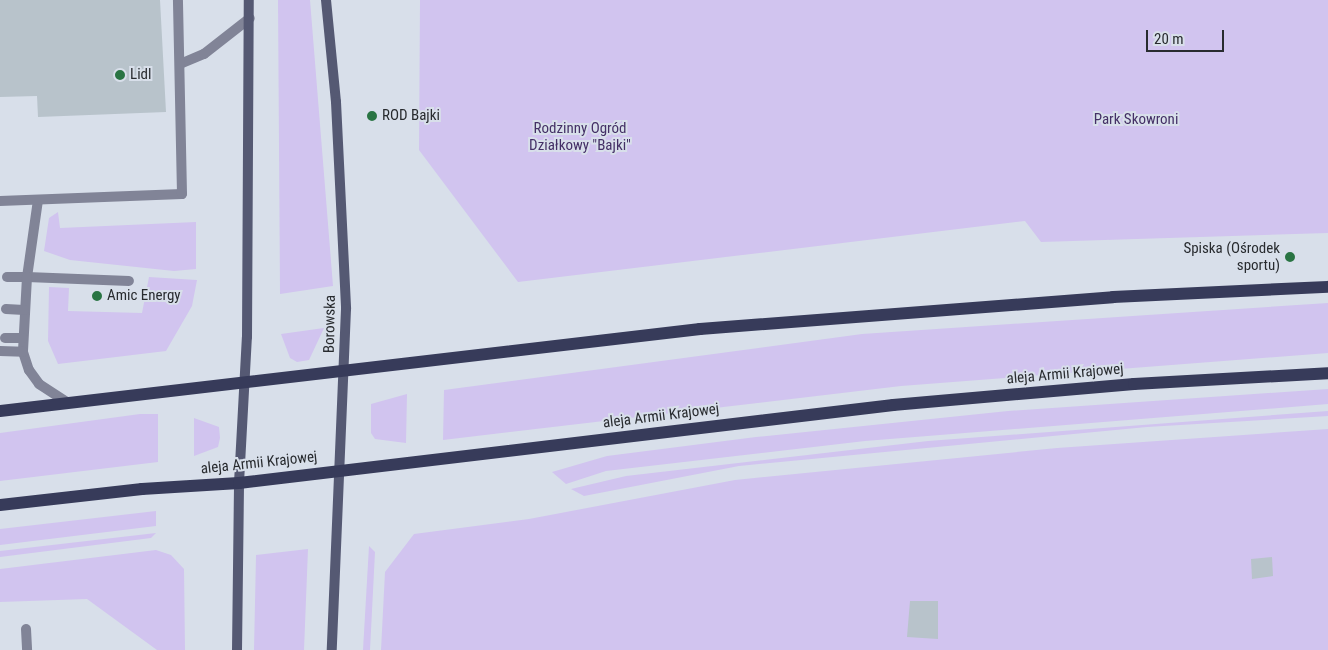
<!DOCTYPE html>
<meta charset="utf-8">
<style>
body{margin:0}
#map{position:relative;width:1328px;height:650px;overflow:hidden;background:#d8dfea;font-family:"Roboto Condensed",sans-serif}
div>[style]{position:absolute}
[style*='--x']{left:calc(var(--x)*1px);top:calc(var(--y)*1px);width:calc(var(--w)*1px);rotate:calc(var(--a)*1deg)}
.green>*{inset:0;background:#d1c4ef}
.building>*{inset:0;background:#b8c3cb}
.lane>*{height:10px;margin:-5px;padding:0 5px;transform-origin:5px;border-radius:5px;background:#818497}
.secondary>*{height:10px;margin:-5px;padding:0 5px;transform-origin:5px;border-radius:5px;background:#555973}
.primary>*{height:12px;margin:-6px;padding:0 6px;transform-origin:6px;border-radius:6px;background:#373b5a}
.dots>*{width:14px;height:14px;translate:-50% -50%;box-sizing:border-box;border:2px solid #d8dfea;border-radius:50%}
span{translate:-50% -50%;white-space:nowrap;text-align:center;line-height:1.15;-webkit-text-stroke:4px #d8dfea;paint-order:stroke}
.poi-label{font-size:15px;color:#282b2f}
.left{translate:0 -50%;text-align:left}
.right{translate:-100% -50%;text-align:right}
.park-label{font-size:15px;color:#443066}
.street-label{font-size:15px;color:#282b2f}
.scale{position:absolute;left:1146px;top:30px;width:78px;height:22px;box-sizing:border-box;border:2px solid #282b2f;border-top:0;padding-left:6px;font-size:15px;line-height:18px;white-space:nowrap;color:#282b2f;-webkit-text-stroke:4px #d8dfea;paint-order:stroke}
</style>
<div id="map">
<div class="green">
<div style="clip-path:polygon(278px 0,310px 0,333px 286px,280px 294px)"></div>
<div style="clip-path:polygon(420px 0,1328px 0,1328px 233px,1041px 242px,1025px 221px,518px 282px,419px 150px)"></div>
<div style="clip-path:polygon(58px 212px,60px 228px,196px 222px,196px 269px,174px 271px,70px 260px,44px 251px,49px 218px)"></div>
<div style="clip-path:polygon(149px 277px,197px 280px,192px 306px,166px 351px,58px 364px,48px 341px,49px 287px,69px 288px,68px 311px,142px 313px)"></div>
<div style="clip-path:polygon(1328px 303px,1328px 353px,901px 386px,443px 440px,444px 390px,862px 334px)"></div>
<div style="clip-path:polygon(324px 328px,309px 360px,297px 362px,290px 358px,281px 334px)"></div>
<div style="clip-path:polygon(1328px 389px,1328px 404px,865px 441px,606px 471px,566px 484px,552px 472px,607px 456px,756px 437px,1008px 411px)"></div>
<div style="clip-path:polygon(407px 394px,406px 443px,375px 439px,371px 433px,371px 404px)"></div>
<div style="clip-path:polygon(1328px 411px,1328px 416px,1147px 427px,739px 466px,584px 496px,571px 489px,626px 476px,928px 441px)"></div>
<div style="clip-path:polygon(140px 414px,158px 414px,158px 462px,0 481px,0 433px)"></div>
<div style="clip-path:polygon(194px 418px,219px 427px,220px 438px,218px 447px,194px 456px)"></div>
<div style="clip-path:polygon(1328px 429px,1328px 650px,381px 650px,385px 572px,414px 534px,529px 519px,735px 480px,1057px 448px)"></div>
<div style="clip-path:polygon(156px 511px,156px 526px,0 545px,0 529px)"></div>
<div style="clip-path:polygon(156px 533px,151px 538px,0 557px,0 551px)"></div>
<div style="clip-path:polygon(369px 546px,375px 552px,370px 650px,363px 650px)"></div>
<div style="clip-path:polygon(308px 549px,304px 650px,254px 650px,256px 555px)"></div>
<div style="clip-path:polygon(156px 550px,171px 555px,184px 569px,185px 650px,157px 650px,87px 599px,0 602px,0 569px)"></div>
</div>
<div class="building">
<div style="clip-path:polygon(0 0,160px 0,166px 112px,38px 117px,37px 96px,0 97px)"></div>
<div style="clip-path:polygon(1272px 557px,1273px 576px,1252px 579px,1251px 559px)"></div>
<div style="clip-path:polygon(910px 601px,938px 601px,938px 639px,907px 637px)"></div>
</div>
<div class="lane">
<div style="--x:180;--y:64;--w:26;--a:-23"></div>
<div style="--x:204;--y:54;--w:58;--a:-38"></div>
<div style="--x:38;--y:200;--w:78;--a:98.1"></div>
<div style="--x:27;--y:277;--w:102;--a:2.2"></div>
<div style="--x:0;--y:201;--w:182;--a:-2.2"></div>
<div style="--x:182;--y:194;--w:194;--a:-91.2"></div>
<div style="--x:7;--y:277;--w:20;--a:0"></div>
<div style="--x:27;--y:277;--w:75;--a:93.1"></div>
<div style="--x:23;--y:352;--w:19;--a:72"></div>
<div style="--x:29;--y:370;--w:17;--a:54"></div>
<div style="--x:39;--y:384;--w:33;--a:33"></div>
<div style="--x:6;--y:309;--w:18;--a:3"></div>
<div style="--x:5;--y:338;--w:18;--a:0"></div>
<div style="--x:0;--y:351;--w:23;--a:2"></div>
<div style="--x:26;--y:629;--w:21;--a:87"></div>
</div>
<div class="secondary">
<div style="--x:326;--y:0;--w:102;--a:84.4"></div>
<div style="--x:336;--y:102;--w:207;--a:87.2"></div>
<div style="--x:346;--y:309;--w:341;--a:92.4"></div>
<div style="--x:237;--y:650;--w:167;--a:-89.3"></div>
<div style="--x:239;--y:483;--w:146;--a:-86.9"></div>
<div style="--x:247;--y:337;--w:337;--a:-89.7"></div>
</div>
<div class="primary">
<div style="--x:0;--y:411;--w:705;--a:-6.68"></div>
<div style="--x:700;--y:329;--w:414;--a:-4.4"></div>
<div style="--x:1113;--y:297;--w:215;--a:-2.7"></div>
<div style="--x:0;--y:505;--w:143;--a:-6.4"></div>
<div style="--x:142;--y:489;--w:97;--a:-3.5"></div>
<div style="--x:239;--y:483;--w:659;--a:-6.8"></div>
<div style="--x:893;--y:405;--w:242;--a:-5"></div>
<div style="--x:1134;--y:384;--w:194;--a:-3.2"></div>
</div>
<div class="dots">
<div style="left:120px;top:75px;background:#297443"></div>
<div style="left:372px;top:116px;background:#297443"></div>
<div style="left:1290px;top:257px;background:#297443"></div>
<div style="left:97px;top:296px;background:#297443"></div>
</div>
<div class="poi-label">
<span class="left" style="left:130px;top:75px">Lidl</span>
<span class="left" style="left:382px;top:116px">ROD Bajki</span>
<span class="right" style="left:1280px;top:257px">Spiska (Ośrodek<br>sportu)</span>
<span class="left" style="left:107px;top:296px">Amic Energy</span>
</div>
<div class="park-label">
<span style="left:1136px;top:120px">Park Skowroni</span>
<span style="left:580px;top:137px">Rodzinny Ogród<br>Działkowy "Bajki"</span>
</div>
<div class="street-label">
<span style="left:330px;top:324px;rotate:-89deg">Borowska</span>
<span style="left:1065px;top:374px;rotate:-5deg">aleja Armii Krajowej</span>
<span style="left:661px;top:416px;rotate:-7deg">aleja Armii Krajowej</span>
<span style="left:259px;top:463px;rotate:-6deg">aleja Armii Krajowej</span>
</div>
<div class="scale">20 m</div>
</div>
